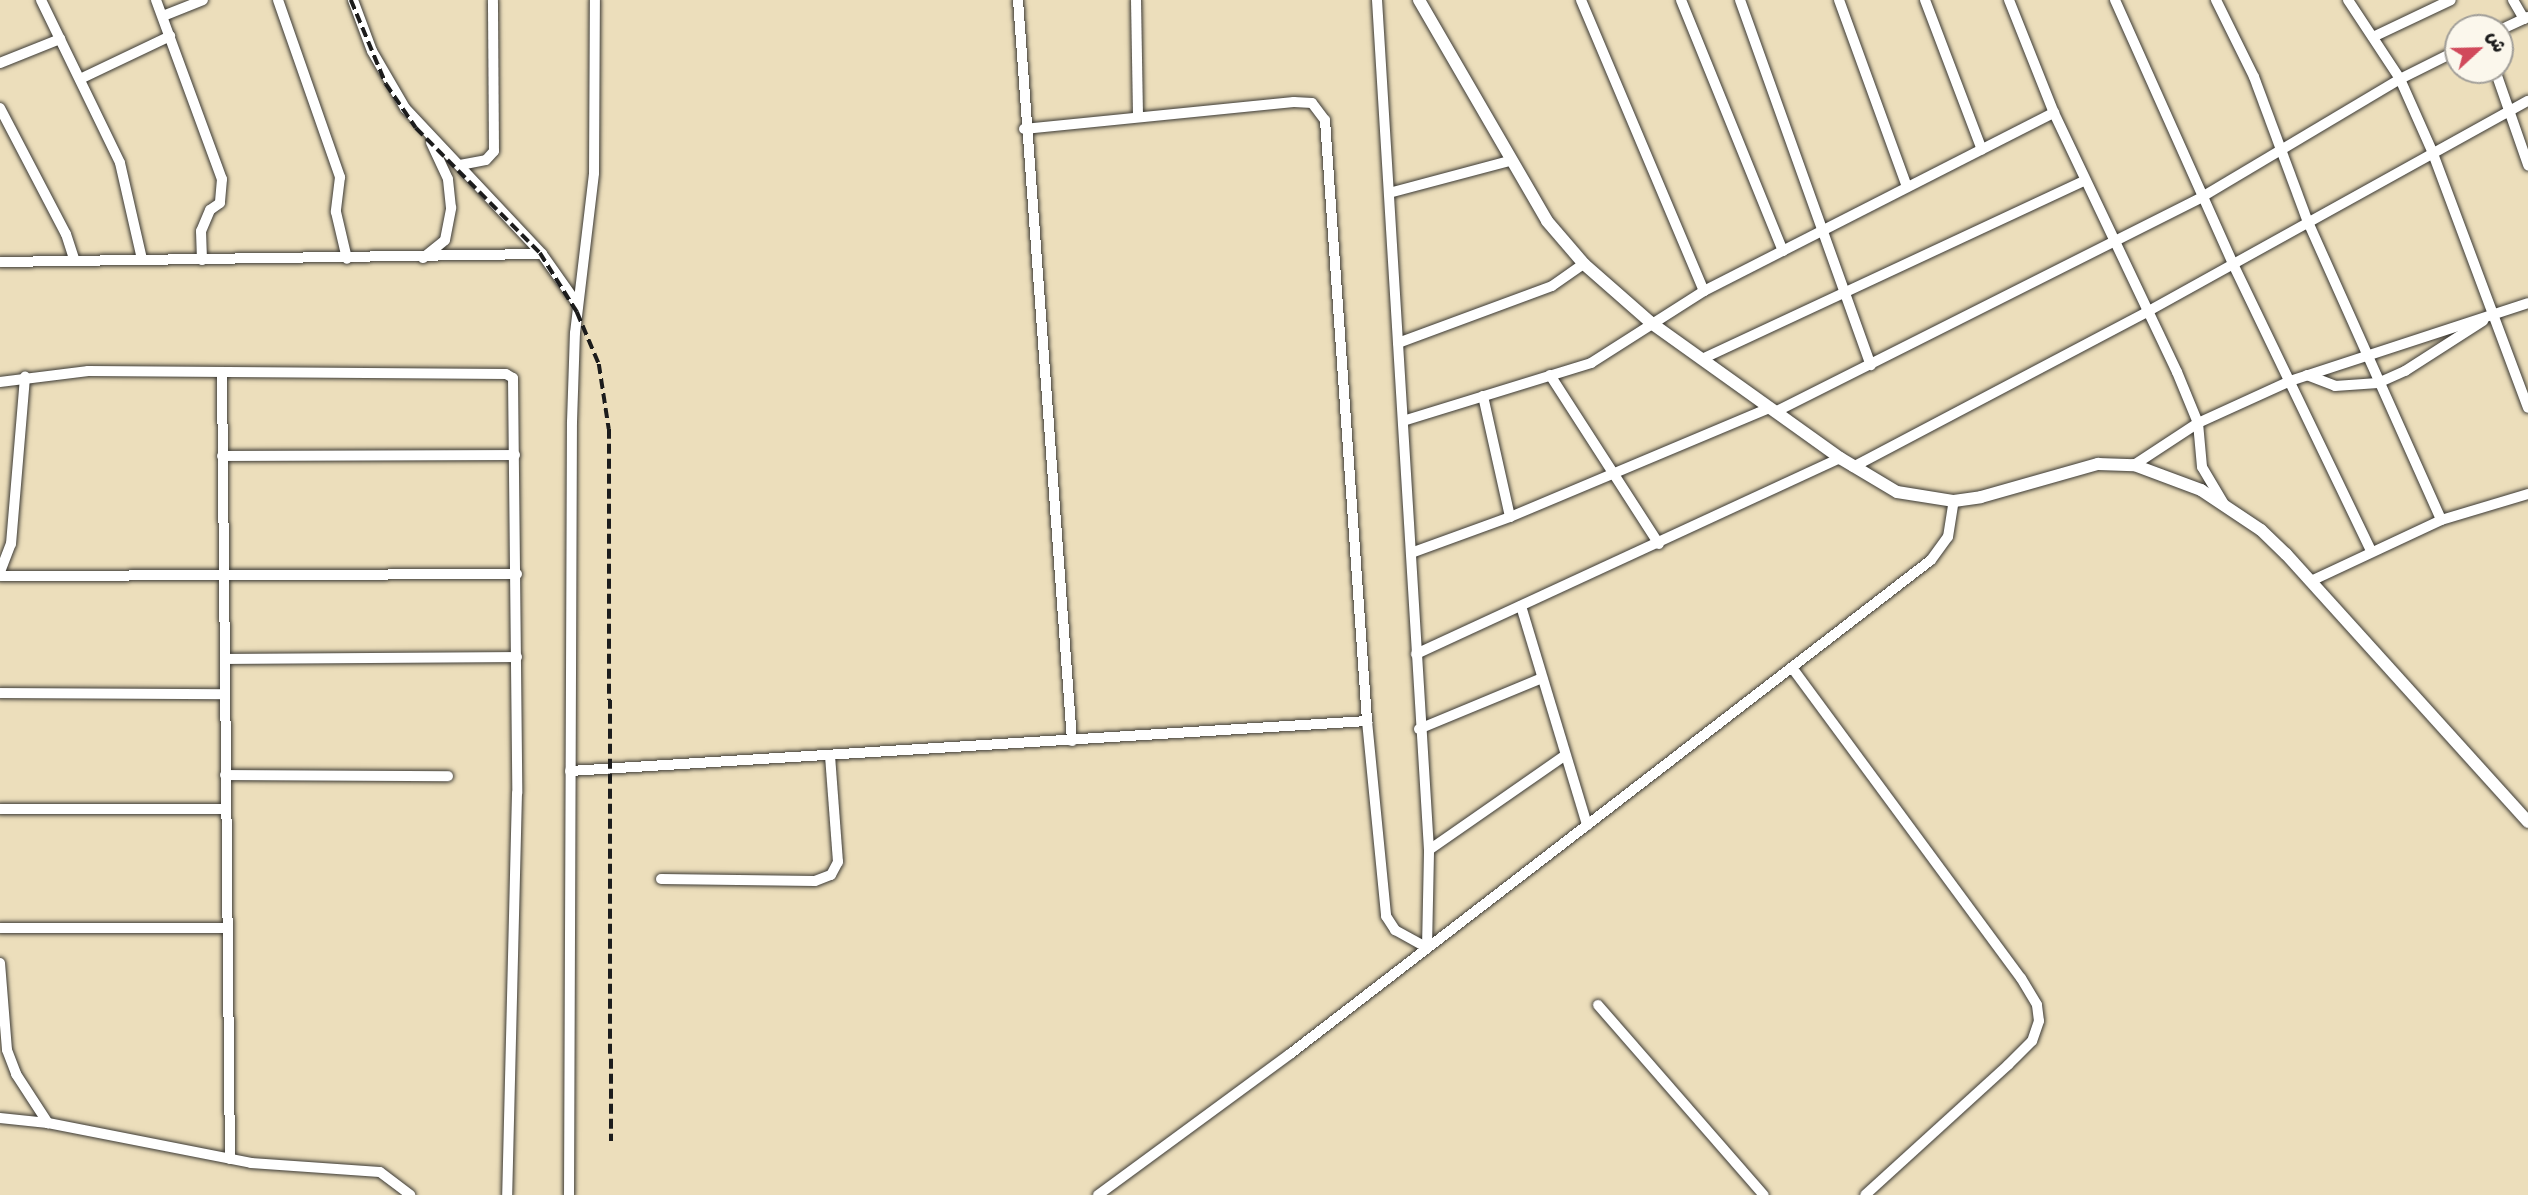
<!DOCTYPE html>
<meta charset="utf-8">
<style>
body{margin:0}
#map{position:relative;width:2528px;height:1195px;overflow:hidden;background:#ecdebb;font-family:"Comic Neue","Playpen Sans Arabic",sans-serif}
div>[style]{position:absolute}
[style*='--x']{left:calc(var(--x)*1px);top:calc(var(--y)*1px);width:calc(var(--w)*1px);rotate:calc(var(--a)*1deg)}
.roads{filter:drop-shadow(0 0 2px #3b3934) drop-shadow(0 0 2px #3b3934)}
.minor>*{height:10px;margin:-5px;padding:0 5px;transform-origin:5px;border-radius:5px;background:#fff}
.tertiary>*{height:12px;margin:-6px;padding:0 6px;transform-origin:6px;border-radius:6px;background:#fff}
.rail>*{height:3.5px;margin-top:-1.75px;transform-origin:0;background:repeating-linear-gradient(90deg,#1c1c1c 0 10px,transparent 0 15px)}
span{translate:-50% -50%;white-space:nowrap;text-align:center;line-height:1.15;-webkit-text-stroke:5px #fbf7ec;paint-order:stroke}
.north{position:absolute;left:2444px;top:14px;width:70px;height:70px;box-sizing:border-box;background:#fbf7ec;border:2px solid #a29f99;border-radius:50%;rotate:68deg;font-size:19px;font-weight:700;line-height:28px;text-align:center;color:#1c1c1c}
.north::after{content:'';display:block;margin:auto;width:24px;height:32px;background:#d1495b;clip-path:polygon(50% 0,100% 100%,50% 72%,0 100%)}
</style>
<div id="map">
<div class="roads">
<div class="minor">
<div style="--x:41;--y:0;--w:181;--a:64.1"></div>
<div style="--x:120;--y:163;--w:98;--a:77.1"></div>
<div style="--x:156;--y:0;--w:191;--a:69.8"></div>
<div style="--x:222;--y:179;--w:24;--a:95"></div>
<div style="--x:220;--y:203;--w:12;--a:145"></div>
<div style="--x:210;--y:210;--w:23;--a:113"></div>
<div style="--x:201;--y:231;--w:29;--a:88"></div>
<div style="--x:278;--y:0;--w:188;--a:70.7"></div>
<div style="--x:340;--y:177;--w:35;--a:97"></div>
<div style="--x:336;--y:212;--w:48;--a:76.8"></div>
<div style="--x:353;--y:0;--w:54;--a:69.6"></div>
<div style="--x:372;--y:51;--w:66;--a:59.9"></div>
<div style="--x:405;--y:108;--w:200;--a:46.8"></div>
<div style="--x:542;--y:254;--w:62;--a:54.8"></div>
<div style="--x:1018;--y:0;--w:743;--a:85.83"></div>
<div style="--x:1136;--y:0;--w:116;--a:89"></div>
<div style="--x:1581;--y:0;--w:316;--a:67.1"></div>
<div style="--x:1681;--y:0;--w:271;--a:67.9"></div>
<div style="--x:1740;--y:0;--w:388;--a:70.3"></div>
<div style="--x:1839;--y:0;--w:199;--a:70"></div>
<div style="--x:1925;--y:0;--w:160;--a:69.2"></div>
<div style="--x:2009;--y:0;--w:122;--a:68.3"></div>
<div style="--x:2054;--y:113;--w:287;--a:64.6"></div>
<div style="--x:2177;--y:372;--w:55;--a:67.6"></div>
<div style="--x:2198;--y:423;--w:44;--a:84.8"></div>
<div style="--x:2202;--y:467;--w:43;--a:59.3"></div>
<div style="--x:2115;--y:0;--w:289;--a:65.9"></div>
<div style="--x:2233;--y:264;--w:318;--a:64.3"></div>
<div style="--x:2216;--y:0;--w:86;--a:63.7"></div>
<div style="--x:2254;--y:77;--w:155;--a:69.6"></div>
<div style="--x:2308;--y:222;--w:326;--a:65.9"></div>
<div style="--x:2348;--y:0;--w:95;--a:56.6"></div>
<div style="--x:2400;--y:79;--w:79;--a:66"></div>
<div style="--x:2432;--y:151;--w:274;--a:69.5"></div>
<div style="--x:2513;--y:0;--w:22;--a:60"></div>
<div style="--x:163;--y:16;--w:43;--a:-21.8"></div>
<div style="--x:2500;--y:30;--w:31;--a:-25"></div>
<div style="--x:2373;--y:37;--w:86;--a:-25.4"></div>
<div style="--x:0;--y:63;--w:65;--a:-21.8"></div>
<div style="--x:2495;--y:70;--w:101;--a:70.8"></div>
<div style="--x:80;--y:79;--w:100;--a:-25.5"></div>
<div style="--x:0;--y:108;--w:142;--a:62.4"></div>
<div style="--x:66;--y:234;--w:28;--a:72"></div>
<div style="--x:1024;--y:129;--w:271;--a:-5.7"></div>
<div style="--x:1294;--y:102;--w:18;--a:3"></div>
<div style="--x:1312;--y:103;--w:21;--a:53"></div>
<div style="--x:1325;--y:120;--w:602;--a:86"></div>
<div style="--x:1367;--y:721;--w:196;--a:84.4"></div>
<div style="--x:1386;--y:916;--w:17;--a:57"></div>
<div style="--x:1395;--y:930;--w:37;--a:29"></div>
<div style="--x:1427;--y:948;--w:98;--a:-88.8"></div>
<div style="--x:1429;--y:850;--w:852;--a:-93.5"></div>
<div style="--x:460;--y:165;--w:26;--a:-11"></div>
<div style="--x:486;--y:160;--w:12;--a:-48"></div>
<div style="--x:494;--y:151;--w:151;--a:-90.4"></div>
<div style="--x:1389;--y:193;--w:124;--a:-14.9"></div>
<div style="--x:423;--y:258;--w:28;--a:-39"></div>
<div style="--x:445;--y:240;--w:33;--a:-79"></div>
<div style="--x:451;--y:208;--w:29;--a:-96"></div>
<div style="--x:448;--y:179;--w:40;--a:-115"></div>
<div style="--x:0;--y:262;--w:542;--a:-0.85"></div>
<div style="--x:1398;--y:343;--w:164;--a:-20.3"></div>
<div style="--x:1552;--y:286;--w:39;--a:-35"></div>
<div style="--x:1702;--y:359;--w:423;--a:-25"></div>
<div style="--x:222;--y:373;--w:786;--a:89.42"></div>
<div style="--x:1550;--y:375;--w:201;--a:57.2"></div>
<div style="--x:2307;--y:375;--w:30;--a:21"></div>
<div style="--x:2335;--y:386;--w:43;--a:-4"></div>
<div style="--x:2378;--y:383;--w:30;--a:-24"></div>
<div style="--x:2405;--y:371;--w:93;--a:-32.7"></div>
<div style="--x:0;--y:382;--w:89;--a:-7.1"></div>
<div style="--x:88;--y:371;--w:418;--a:0.4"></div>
<div style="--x:506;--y:374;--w:8;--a:30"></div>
<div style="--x:513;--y:378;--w:415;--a:89.4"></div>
<div style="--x:517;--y:793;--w:402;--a:91.4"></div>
<div style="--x:1483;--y:396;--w:124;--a:77.4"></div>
<div style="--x:1775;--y:412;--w:478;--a:-26.7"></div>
<div style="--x:2202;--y:197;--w:230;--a:-30.8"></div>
<div style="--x:2400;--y:79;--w:65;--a:-26.6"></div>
<div style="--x:1403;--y:421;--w:197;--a:-17.1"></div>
<div style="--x:1591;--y:363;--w:134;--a:-32.5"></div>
<div style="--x:1704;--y:291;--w:393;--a:-27"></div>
<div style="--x:222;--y:456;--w:293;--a:-0.2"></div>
<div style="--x:2134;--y:465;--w:77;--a:-33.3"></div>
<div style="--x:2198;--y:423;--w:101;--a:-24.5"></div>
<div style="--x:2290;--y:381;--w:250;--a:-18.1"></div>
<div style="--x:1853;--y:467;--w:330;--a:-27.8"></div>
<div style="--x:2145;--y:313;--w:438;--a:-29"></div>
<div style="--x:1411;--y:553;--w:105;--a:-20"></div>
<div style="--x:1510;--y:517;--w:281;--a:-22.8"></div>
<div style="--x:0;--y:572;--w:30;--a:-69"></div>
<div style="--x:11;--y:544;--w:168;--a:-85.2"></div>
<div style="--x:0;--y:576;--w:517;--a:-0.22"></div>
<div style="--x:2311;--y:581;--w:144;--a:-25.1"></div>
<div style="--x:2441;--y:520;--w:91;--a:-16.6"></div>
<div style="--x:1521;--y:606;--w:229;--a:73.2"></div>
<div style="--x:1416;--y:654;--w:467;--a:-24.8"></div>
<div style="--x:225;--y:659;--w:292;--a:-0.4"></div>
<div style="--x:1793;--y:669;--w:384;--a:53.6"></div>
<div style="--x:2021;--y:978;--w:31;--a:59"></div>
<div style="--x:2037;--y:1005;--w:16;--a:83"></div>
<div style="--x:2039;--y:1021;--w:21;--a:109"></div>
<div style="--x:2032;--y:1041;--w:34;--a:135"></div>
<div style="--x:2008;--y:1065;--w:193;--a:137.7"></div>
<div style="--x:0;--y:693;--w:225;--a:0.3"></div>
<div style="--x:1419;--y:729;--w:131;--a:-22.5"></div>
<div style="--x:570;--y:771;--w:799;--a:-3.59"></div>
<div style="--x:225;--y:775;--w:223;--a:0.3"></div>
<div style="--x:0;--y:809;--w:226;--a:0"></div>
<div style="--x:1429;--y:850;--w:163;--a:-34.8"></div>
<div style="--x:661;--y:879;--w:154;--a:0.7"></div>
<div style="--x:815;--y:881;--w:17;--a:-21"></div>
<div style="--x:831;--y:875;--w:15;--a:-62"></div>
<div style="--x:838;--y:862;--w:106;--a:-94.3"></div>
<div style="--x:0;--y:928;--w:227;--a:0"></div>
<div style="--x:0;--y:963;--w:87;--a:85.4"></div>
<div style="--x:7;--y:1050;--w:26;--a:69"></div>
<div style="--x:16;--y:1074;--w:59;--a:56.9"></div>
<div style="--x:1598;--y:1005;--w:252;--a:48.9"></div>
<div style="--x:0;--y:1118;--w:48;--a:5.9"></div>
<div style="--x:48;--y:1123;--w:207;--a:11.1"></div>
<div style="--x:251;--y:1163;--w:129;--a:4"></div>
<div style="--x:380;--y:1172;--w:38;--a:37"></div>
<div style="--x:569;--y:1195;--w:773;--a:-89.78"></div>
<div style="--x:572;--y:422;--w:89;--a:-88.1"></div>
<div style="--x:575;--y:333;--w:161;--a:-83.2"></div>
<div style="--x:594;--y:173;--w:173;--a:-89.7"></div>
<div style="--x:1098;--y:1195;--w:238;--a:-36.3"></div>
<div style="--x:1290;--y:1054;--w:809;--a:-37.62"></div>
<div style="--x:1931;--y:560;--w:29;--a:-54"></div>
<div style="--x:1948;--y:537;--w:36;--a:-81"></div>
</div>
<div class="tertiary">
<div style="--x:1419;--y:0;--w:255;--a:59.9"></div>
<div style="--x:1547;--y:221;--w:57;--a:49.3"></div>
<div style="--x:1584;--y:264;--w:88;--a:41.3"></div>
<div style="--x:1650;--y:322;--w:234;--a:35.6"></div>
<div style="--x:1840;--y:458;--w:66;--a:30.8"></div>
<div style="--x:1897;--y:492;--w:58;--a:9"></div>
<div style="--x:1954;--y:501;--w:27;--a:-8"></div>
<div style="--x:1981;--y:497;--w:122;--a:-15.8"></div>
<div style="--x:2098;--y:464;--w:36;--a:2"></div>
<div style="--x:2134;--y:465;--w:72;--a:20.5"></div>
<div style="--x:2201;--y:490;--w:72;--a:33.7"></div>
<div style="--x:2261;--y:530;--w:35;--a:44"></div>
<div style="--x:2286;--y:554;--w:361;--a:47.9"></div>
</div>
</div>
<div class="rail">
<div style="--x:351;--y:0;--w:91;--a:67.4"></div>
<div style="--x:386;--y:84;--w:53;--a:55.7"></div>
<div style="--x:416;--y:128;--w:176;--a:45.2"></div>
<div style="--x:540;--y:253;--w:70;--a:57.9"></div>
<div style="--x:577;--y:312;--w:56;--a:67.1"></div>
<div style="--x:599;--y:364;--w:66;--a:81.3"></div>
<div style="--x:609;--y:429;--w:712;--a:89.84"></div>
</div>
<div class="north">ش</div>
</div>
